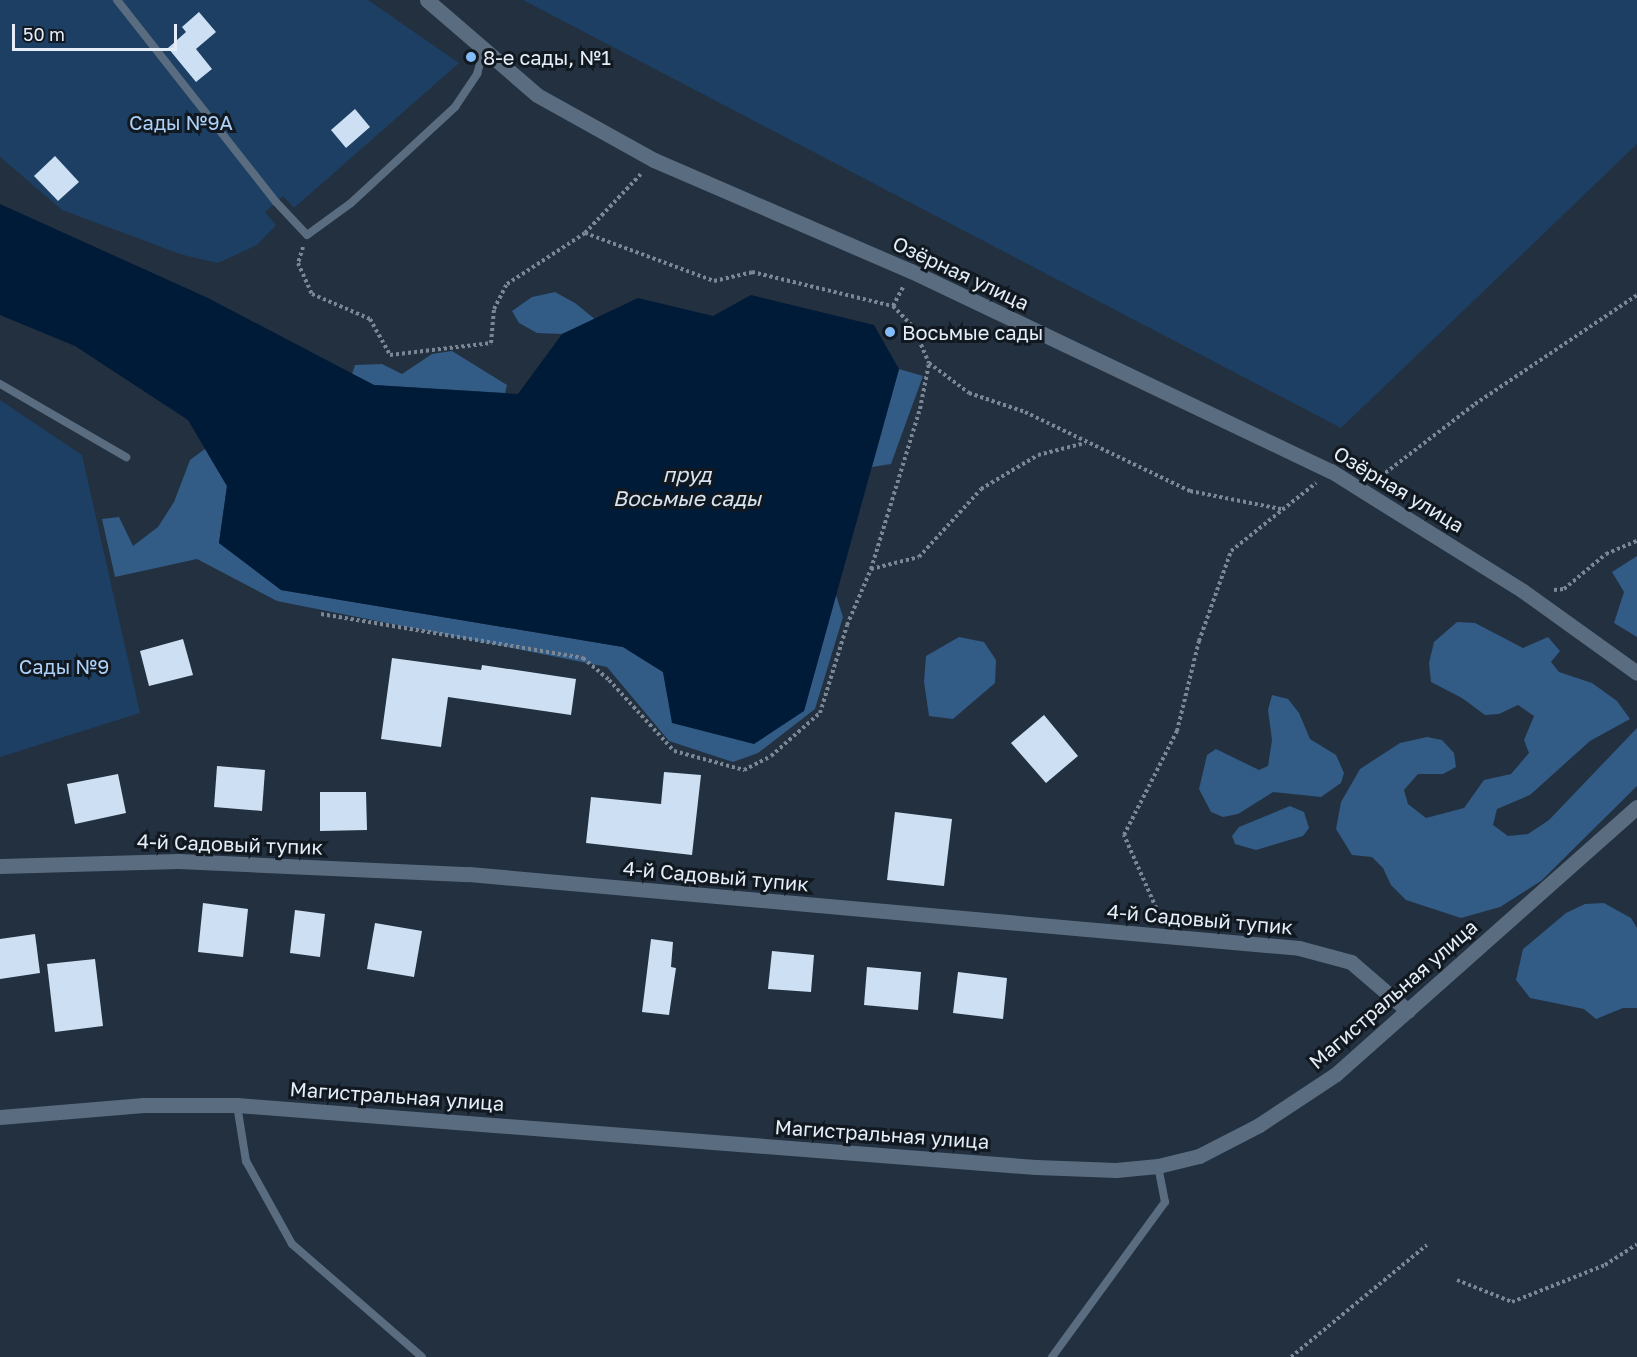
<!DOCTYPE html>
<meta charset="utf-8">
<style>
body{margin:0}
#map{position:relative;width:1637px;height:1357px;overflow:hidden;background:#223040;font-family:"Golos Text",sans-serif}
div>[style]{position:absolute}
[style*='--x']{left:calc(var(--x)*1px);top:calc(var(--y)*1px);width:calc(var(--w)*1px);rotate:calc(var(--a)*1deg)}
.green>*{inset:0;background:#1c3f63}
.forest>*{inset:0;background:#325b85}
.water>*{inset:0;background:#001b38}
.building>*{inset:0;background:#cddff3}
.path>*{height:4px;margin-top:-2px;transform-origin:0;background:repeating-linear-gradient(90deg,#7b8795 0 3px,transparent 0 6px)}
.service>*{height:8px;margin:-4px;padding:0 4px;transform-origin:4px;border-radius:4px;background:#5a6c7f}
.minor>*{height:15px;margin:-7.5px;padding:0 7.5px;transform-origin:7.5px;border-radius:7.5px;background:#5a6c7f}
.tertiary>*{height:15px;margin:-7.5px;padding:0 7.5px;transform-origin:7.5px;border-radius:7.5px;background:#5a6c7f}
.dots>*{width:16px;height:16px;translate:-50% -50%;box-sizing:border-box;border:3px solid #11181f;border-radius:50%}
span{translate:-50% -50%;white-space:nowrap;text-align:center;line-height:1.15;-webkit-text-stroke:6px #11181f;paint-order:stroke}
.poi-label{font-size:20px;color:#e4edf8}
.left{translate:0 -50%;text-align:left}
.park-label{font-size:20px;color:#add1f9}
.street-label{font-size:20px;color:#e4edf8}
.water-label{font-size:21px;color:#d8e4f1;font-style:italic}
.scale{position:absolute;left:12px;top:24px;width:165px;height:27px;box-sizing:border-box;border:3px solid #e4edf8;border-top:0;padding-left:8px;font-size:18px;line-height:21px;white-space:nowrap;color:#e4edf8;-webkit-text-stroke:4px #11181f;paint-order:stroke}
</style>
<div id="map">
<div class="green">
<div style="clip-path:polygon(0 0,368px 0,459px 63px,294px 208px,283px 196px,265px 212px,276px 225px,257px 245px,218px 263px,183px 255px,62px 210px,0 157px)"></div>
<div style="clip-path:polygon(523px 0,1637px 0,1637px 144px,1341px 428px)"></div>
<div style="clip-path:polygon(0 400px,82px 455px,140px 713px,0 757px)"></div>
</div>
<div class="forest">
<div style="clip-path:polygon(555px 292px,575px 303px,596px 320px,562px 334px,537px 333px,519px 323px,512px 311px,532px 297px)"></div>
<div style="clip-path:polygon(452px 351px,507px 385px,505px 393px,374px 385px,352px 374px,355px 365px,382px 364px,402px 374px,432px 354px)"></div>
<div style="clip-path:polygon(899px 369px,923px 376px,891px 464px,872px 467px)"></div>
<div style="clip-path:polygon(205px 449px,227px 486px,219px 543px,281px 590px,623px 647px,663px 672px,673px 723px,804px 711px,836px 595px,843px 617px,815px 709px,758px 753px,733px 762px,669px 741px,607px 667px,277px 601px,197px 559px,115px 577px,102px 519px,119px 517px,133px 546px,158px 527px,174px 502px,190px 460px)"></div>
<div style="clip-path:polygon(1637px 556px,1637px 637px,1614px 623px,1624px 592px,1612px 572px)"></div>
<div style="clip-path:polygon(1457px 622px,1475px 623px,1523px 648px,1548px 637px,1560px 651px,1551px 662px,1559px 672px,1592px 683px,1617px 701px,1630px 719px,1590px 741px,1530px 795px,1497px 809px,1493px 825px,1508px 836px,1528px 834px,1549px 820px,1637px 728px,1637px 786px,1541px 881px,1500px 907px,1461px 918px,1406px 900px,1391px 885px,1383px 868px,1372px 857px,1352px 855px,1336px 829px,1341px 802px,1360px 769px,1400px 743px,1427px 737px,1442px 740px,1454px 753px,1456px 767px,1443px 774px,1418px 774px,1404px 790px,1408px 804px,1426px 818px,1464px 808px,1484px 780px,1511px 774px,1529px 753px,1524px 740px,1534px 716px,1518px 705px,1499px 714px,1485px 715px,1462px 698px,1431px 682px,1429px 663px,1434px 642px)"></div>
<div style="clip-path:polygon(959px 637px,984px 642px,996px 660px,995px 683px,953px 719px,929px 716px,924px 682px,926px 656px)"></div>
<div style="clip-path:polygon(1272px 695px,1288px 699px,1299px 713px,1310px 739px,1336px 755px,1344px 773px,1341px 783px,1321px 797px,1273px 792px,1238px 814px,1223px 817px,1211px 812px,1199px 789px,1207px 755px,1216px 749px,1259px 770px,1268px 766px,1272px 740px,1268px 710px)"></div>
<div style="clip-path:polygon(1290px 806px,1304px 812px,1309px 828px,1303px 836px,1256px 850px,1235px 844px,1232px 836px,1239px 827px)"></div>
<div style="clip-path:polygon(1604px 903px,1631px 918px,1637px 928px,1637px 1008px,1623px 1008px,1596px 1019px,1584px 1009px,1530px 998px,1516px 980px,1523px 949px,1566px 913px,1585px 904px)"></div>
</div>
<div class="water">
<div style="clip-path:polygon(0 204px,208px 298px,374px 385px,518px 394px,562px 334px,638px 298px,713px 316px,751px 295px,874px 325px,899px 369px,804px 711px,754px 744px,672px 723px,663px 672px,623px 647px,281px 590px,219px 543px,227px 486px,188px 420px,75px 346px,0 315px)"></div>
</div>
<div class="building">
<div style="clip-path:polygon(199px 12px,216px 32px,196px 49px,212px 69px,196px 82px,168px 48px,186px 32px,182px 27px)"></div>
<div style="clip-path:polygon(355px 109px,370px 127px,346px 148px,331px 130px)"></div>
<div style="clip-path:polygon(55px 156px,79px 182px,58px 201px,34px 176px)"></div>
<div style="clip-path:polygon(183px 639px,193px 675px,149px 686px,140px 651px)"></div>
<div style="clip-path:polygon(392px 658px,481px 670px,482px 665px,576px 679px,571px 715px,448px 697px,441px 747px,381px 739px)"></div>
<div style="clip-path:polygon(1044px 715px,1078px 756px,1046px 783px,1011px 743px)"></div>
<div style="clip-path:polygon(217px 766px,265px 770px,262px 811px,214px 807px)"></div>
<div style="clip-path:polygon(664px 772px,701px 775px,692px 855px,586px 843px,591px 797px,661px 804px)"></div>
<div style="clip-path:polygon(118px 774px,126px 813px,75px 824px,67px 784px)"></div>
<div style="clip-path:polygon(320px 792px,366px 792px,367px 830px,320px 831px)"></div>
<div style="clip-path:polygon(895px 812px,952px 819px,944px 886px,887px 880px)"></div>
<div style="clip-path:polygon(203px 903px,248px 909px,243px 957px,198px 952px)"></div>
<div style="clip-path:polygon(295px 910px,325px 914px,320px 957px,290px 953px)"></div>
<div style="clip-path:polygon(375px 923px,422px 931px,414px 977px,367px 969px)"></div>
<div style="clip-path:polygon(35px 934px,40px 973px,0 979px,0 939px)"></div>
<div style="clip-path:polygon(651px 939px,673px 942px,671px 967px,676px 968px,669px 1015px,642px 1012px)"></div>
<div style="clip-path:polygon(772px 951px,814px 955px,811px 992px,768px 989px)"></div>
<div style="clip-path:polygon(95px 959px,103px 1026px,55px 1032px,47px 964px)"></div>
<div style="clip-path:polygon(867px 967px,921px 972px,918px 1010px,864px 1005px)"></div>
<div style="clip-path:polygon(958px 972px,1007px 978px,1003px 1019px,953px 1013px)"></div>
</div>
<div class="path">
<div style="--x:585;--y:233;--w:138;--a:20.4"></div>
<div style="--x:714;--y:281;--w:39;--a:-13"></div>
<div style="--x:752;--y:272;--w:145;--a:13.6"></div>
<div style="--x:893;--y:306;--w:30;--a:46"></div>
<div style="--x:914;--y:328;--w:38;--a:67"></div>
<div style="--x:929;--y:363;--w:50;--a:36.9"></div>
<div style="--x:969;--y:393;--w:59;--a:18.7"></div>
<div style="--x:1025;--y:412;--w:183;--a:25.6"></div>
<div style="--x:1190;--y:491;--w:93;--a:11.2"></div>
<div style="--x:303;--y:247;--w:17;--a:107"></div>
<div style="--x:298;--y:263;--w:34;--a:66"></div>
<div style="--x:312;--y:294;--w:63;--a:23.3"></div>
<div style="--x:370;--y:319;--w:41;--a:60.9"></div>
<div style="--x:390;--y:355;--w:102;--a:-6.8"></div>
<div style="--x:491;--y:343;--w:34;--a:-85"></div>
<div style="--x:494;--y:309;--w:28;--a:-63"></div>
<div style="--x:507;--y:284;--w:93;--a:-33.2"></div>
<div style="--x:585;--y:233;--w:81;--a:-46.5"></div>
<div style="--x:893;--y:306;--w:24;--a:-62"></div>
<div style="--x:1376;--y:480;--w:125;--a:-37.5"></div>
<div style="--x:1475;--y:404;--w:195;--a:-33.9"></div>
<div style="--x:871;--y:569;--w:49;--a:-14"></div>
<div style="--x:919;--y:557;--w:92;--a:-47.6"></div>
<div style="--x:981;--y:489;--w:66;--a:-30.8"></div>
<div style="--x:1038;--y:455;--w:49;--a:-14.3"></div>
<div style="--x:1554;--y:590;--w:10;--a:-6"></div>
<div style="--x:1564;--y:589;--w:55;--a:-39.8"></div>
<div style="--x:1606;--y:554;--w:34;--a:-23"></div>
<div style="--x:321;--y:614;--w:266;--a:9.5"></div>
<div style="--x:583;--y:658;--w:34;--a:40"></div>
<div style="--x:609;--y:680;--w:96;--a:47.5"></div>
<div style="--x:674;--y:751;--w:73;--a:15.2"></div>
<div style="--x:744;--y:770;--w:30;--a:-27"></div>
<div style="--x:771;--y:756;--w:65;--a:-41.3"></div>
<div style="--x:820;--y:713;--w:92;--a:-72.9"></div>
<div style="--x:847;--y:625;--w:61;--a:-66.8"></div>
<div style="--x:871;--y:569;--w:167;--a:-73"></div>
<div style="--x:920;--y:409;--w:47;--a:-78.9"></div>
<div style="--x:1161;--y:919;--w:92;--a:-113.8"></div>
<div style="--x:1124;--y:835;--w:117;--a:-63"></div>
<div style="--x:1177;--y:731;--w:93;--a:-76.3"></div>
<div style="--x:1199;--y:641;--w:96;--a:-70.4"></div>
<div style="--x:1231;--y:551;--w:109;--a:-38.7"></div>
<div style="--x:1457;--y:1280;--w:59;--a:21.8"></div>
<div style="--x:1512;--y:1302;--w:100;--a:-21.7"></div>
<div style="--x:1605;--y:1265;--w:38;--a:-33"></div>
<div style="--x:1291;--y:1357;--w:176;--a:-39.5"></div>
</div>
<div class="service">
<div style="--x:117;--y:0;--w:257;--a:51.8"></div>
<div style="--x:276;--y:202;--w:45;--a:46.8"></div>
<div style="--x:307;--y:235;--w:54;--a:-36"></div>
<div style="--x:351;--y:203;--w:142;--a:-42.7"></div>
<div style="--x:455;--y:107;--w:40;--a:-56"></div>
<div style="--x:477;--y:74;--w:26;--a:-74"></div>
<div style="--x:0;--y:384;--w:146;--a:30.1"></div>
<div style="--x:237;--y:1105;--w:57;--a:80.9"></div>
<div style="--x:246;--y:1161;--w:95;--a:61"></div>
<div style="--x:292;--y:1244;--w:172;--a:41"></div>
<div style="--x:1052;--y:1357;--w:192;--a:-53.9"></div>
<div style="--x:1165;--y:1202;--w:37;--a:-101"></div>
</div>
<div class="minor">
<div style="--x:427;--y:0;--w:145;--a:40.8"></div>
<div style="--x:537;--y:95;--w:134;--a:29.1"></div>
<div style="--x:654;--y:160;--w:280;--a:23.4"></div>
<div style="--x:911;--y:271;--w:465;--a:25.5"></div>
<div style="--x:1331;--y:471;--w:226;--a:32"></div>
<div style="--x:1523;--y:591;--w:140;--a:35.7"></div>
<div style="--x:0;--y:866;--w:178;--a:-1.6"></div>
<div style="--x:178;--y:861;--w:291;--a:2.6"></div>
<div style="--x:469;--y:874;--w:833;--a:5.09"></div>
<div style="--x:1299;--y:948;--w:54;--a:15.1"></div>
<div style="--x:1351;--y:962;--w:75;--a:40.7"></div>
</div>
<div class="tertiary">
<div style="--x:0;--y:1117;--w:144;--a:-4.8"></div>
<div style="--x:143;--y:1105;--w:94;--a:0"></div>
<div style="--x:237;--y:1105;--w:801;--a:4.44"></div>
<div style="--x:1036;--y:1167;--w:80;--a:2.1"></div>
<div style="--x:1116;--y:1170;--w:42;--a:-5.4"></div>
<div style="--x:1158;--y:1166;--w:42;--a:-13.7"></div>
<div style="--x:1199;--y:1156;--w:68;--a:-27.3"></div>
<div style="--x:1259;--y:1125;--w:92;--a:-33.5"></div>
<div style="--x:1336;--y:1074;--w:402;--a:-41.6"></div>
</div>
<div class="dots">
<div style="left:471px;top:57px;background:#82bcfa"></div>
<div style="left:890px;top:332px;background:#82bcfa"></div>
</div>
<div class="poi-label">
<span class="left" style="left:483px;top:57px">8-е сады, №1</span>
<span class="left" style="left:902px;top:332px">Восьмые сады</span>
</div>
<div class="park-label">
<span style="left:181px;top:122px">Сады №9А</span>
<span style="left:64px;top:666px">Сады №9</span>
</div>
<div class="street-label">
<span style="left:961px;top:273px;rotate:25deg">Озёрная улица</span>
<span style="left:1399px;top:489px;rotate:31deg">Озёрная улица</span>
<span style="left:230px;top:844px;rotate:2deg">4-й Садовый тупик</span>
<span style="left:716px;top:876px;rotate:5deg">4-й Садовый тупик</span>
<span style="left:1200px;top:919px;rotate:5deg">4-й Садовый тупик</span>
<span style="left:1393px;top:994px;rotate:-41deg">Магистральная улица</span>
<span style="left:397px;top:1096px;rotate:4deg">Магистральная улица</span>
<span style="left:882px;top:1134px;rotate:4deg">Магистральная улица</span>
</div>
<div class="water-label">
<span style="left:687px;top:486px">пруд<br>Восьмые сады</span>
</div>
<div class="scale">50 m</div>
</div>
